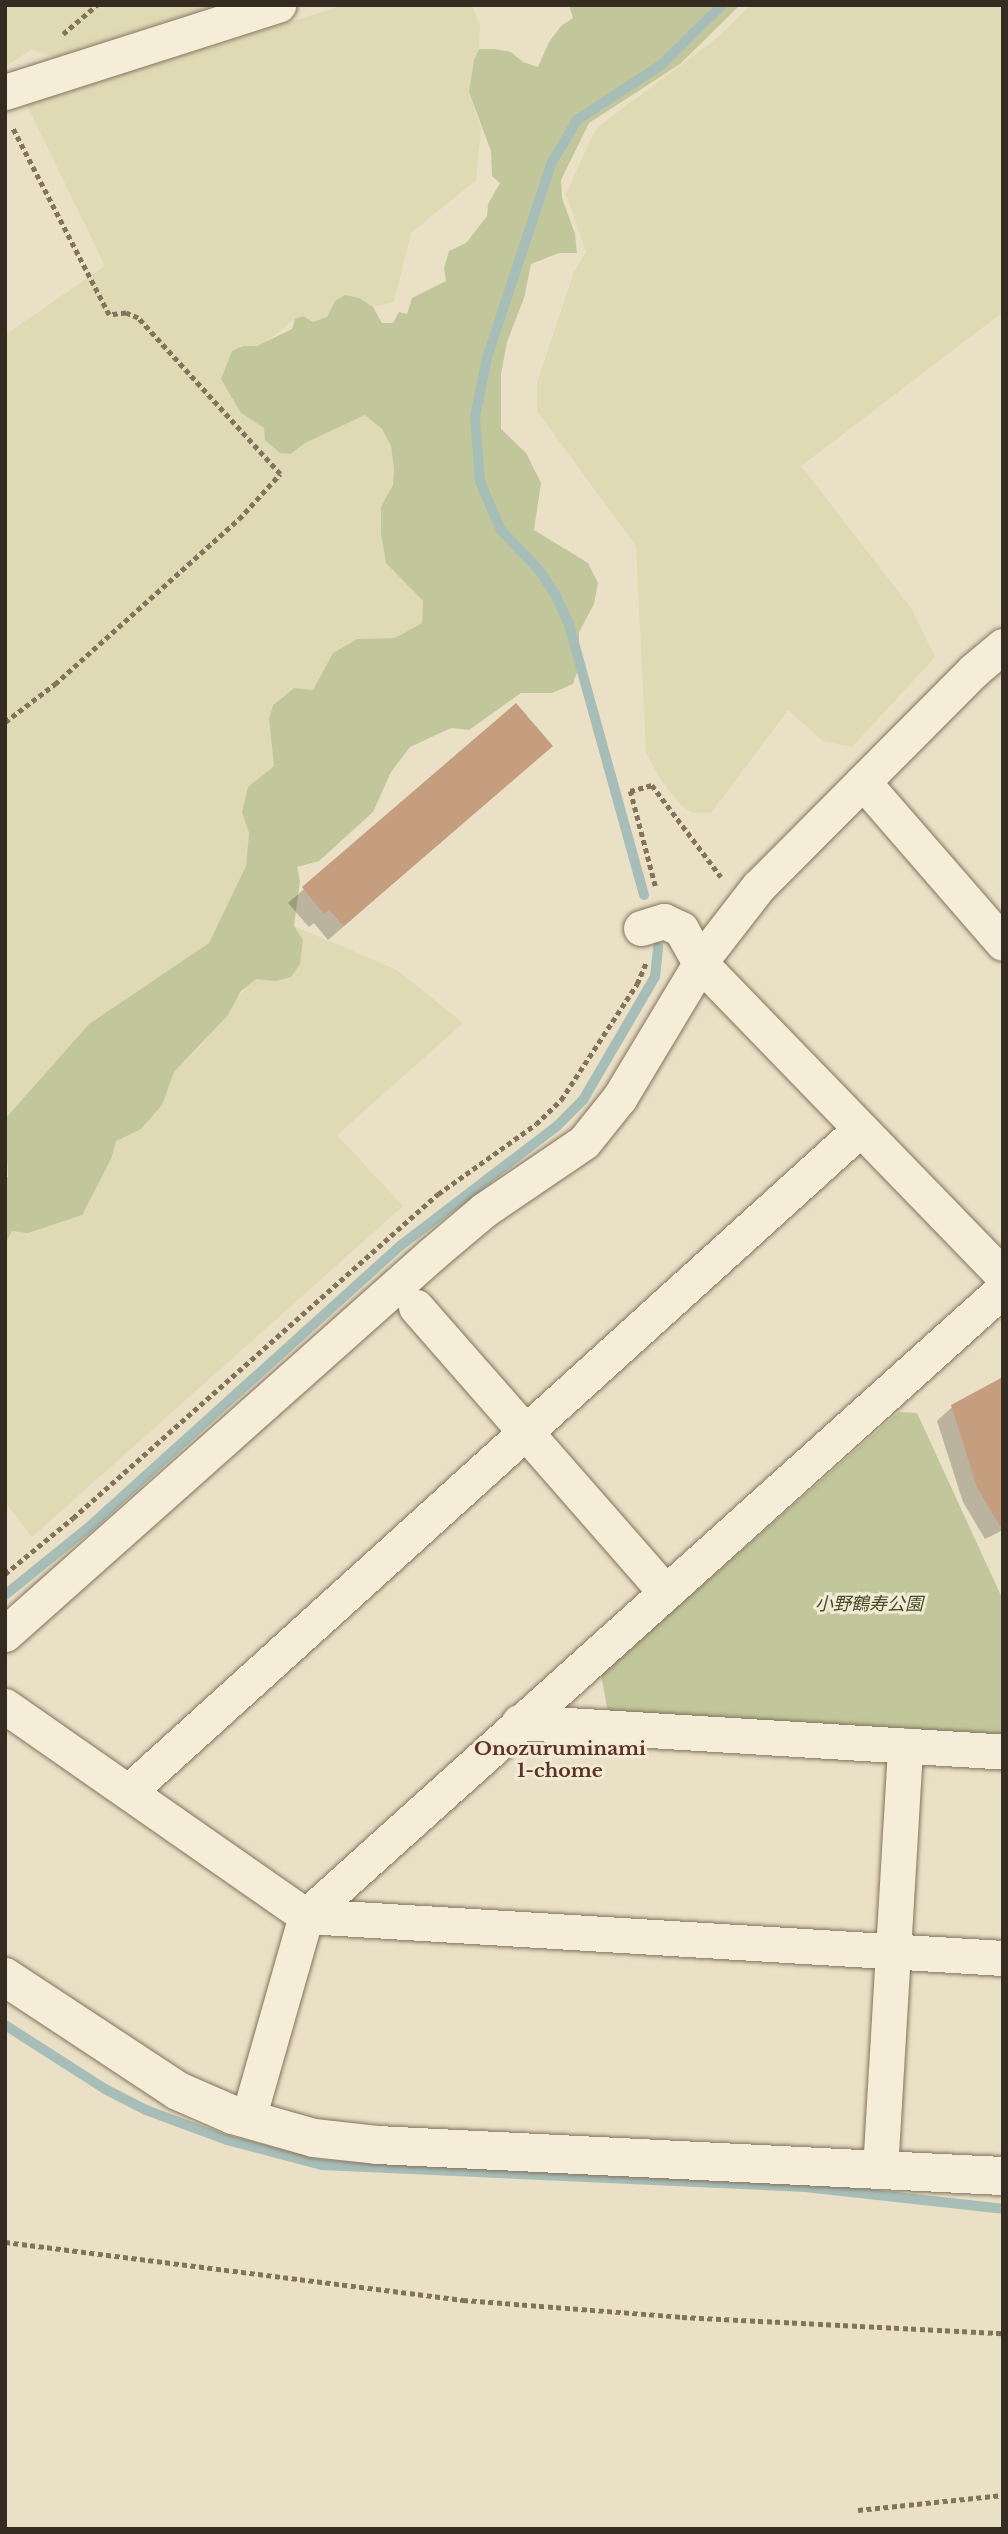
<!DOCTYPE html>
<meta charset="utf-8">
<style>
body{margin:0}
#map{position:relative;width:1008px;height:2534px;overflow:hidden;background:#eae0c6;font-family:"Libre Baskerville","Noto Sans JP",serif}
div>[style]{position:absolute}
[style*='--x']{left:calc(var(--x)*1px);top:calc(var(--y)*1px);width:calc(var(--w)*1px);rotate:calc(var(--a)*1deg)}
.farmland>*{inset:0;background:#dfd9b4}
.green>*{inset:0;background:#c1c79b}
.shadow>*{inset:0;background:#0003}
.stream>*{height:10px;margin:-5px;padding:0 5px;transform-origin:5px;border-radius:5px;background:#a7beb8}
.building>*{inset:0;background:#c49e7f}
.path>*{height:4.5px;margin-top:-2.25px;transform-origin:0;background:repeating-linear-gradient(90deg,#83735d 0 5px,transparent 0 8.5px)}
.roads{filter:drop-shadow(0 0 2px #83735d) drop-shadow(0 0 2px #83735d)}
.minor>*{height:35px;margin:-17.5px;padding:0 17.5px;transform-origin:17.5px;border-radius:17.5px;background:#f5edd8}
.tertiary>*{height:38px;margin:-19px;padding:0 19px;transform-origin:19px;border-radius:19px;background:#f5edd8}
span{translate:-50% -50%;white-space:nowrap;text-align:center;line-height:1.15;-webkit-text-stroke:6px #f2ead5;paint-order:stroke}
.park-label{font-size:18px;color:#454f28;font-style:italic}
.neighbourhood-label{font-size:19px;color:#5d3123;font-weight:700}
.frame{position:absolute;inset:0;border:7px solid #352b20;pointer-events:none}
</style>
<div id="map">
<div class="farmland">
<div style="clip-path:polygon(5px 5px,215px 5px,54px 57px,32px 49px,5px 67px)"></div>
<div style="clip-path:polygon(344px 5px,472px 5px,480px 26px,479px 49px,469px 92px,481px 128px,476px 180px,411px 233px,394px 302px,373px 307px,359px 298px,335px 301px,327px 317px,313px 322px,303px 316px,295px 319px,266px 342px,256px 346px,243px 346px,241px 413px,264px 428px,291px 454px,305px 443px,365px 414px,382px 429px,391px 446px,394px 469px,393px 485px,381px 508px,381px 534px,386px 563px,423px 601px,422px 623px,395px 638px,357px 639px,333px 653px,313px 690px,293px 688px,273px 705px,269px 719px,274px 766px,248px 787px,242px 812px,249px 833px,246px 866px,209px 943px,89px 1024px,5px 1119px,5px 335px,105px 266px,27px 105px)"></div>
<div style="clip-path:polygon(751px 5px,1003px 5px,1003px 312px,801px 466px,911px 608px,935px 657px,852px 747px,823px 741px,788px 710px,711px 813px,693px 813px,681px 805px,660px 779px,646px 752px,636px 546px,537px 411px,537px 383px,574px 272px,586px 252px,566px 194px,591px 139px,599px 126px,716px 39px)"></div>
<div style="clip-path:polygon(294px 926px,397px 970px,463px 1023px,337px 1135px,403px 1206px,32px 1537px,5px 1502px,5px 1226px,199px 1048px)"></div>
</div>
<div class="green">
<div style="clip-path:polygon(569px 5px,740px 5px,680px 64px,589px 123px,561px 180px,562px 198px,575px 234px,577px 253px,559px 253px,531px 264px,524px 298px,507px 342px,501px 374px,501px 429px,526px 453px,541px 483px,534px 530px,588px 563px,598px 583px,594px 604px,579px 632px,579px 666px,573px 684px,552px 693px,521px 693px,469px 730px,451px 728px,410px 747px,391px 772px,373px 812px,319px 861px,297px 867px,300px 881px,294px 926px,303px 940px,300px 964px,291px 977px,276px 981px,256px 979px,241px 991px,228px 1015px,174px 1072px,162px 1105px,141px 1129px,116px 1141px,111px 1159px,82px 1215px,28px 1233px,12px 1231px,5px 1244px,5px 1177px,8px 1177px,5px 1119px,89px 1024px,209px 943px,246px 866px,249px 833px,242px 812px,248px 787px,274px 766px,269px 719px,273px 705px,294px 688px,313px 690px,333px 653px,357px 639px,395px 638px,422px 623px,423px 601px,386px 563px,381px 534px,381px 507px,393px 485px,394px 469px,391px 446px,382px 429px,365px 415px,305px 443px,291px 454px,280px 453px,265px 440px,264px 428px,241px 413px,221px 379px,232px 351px,243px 346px,257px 346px,292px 329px,295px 319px,303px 316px,313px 322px,327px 317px,335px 301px,345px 295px,359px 298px,373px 307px,382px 323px,393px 323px,399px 312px,407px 314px,412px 298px,446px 281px,444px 268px,449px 251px,466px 243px,487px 216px,488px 204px,500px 183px,492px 176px,491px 151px,469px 92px,474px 60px,479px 49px,494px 49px,511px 52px,523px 62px,538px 67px,549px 42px,561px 26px,573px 18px)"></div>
<div style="clip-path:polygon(899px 1412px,917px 1413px,1003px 1600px,1003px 1739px,608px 1713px,601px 1674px)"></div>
</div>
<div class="shadow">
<div style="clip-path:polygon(516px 705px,551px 746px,328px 940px,314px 923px,309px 927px,288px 903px)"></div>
<div style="clip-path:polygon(1000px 1380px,1003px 1385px,1003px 1530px,985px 1539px,963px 1502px,937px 1421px,952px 1407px)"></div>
</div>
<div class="stream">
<div style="--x:644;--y:895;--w:281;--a:-105.5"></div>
<div style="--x:569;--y:624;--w:31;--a:-115"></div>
<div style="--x:556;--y:596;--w:30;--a:-123"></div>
<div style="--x:540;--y:571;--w:57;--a:-133.6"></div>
<div style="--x:501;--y:530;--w:52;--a:-113.6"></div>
<div style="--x:480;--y:482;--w:65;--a:-94.4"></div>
<div style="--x:475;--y:417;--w:60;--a:-78.5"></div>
<div style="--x:487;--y:358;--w:204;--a:-71.7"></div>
<div style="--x:551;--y:164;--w:51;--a:-59.4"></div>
<div style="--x:577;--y:120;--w:100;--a:-33.2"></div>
<div style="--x:661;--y:65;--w:86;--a:-44.5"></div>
<div style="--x:5;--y:1595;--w:108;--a:-39"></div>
<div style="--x:89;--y:1527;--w:419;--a:-42.1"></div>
<div style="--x:400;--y:1246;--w:198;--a:-37.4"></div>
<div style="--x:557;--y:1126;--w:37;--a:-45"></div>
<div style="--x:583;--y:1100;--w:143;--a:-59.7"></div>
<div style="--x:655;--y:977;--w:30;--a:-84"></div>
<div style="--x:5;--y:2025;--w:119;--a:32.6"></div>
<div style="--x:105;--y:2089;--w:46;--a:27.1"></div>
<div style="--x:146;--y:2110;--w:86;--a:20.3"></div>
<div style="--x:227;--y:2140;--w:98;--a:14.7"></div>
<div style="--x:322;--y:2165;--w:484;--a:2.6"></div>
<div style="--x:805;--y:2187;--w:199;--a:6.3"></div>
</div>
<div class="building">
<div style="clip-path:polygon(516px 703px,553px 746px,344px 926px,329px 910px,324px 914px,302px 887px)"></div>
<div style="clip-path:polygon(1001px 1378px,1003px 1524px,1000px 1526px,977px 1487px,951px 1405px)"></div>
</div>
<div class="path">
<div style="--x:63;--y:34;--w:45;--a:-40.5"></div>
<div style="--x:5;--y:722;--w:63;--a:-37.2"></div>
<div style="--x:55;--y:684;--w:247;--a:-41.9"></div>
<div style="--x:239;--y:519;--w:61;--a:-47.7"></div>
<div style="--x:280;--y:474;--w:211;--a:-132.3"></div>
<div style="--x:138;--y:318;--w:13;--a:-157"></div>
<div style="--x:126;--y:313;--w:17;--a:173"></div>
<div style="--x:109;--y:315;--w:212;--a:-117.3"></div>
<div style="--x:655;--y:886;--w:98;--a:-104.7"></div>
<div style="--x:630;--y:791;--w:23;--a:-15"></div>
<div style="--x:652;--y:785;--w:115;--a:53.1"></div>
<div style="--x:5;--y:1574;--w:88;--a:-39.5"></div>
<div style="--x:73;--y:1518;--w:488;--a:-41.6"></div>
<div style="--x:438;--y:1194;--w:120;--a:-35.5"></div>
<div style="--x:536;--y:1124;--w:35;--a:-44"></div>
<div style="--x:561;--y:1100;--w:139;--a:-56.8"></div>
<div style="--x:637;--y:984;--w:23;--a:-67"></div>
<div style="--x:5;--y:2242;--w:462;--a:7.2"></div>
<div style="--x:463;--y:2300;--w:220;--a:4.4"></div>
<div style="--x:682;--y:2317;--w:321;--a:2.9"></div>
<div style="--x:858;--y:2510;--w:146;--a:-5.9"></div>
</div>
<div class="roads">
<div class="minor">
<div style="--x:5;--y:92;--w:287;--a:-17.7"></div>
<div style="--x:863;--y:782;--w:213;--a:49"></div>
<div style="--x:641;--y:928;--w:24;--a:-17"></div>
<div style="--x:664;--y:921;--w:19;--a:25"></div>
<div style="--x:681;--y:929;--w:39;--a:61"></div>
<div style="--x:700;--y:963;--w:436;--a:45.9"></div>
<div style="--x:416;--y:1307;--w:378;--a:48.8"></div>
<div style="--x:5;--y:1634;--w:572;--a:-41.67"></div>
<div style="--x:432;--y:1254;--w:68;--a:-40.2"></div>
<div style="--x:484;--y:1210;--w:121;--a:-34.2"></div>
<div style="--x:584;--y:1142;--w:58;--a:-51.3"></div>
<div style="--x:620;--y:1097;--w:167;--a:-59"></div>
<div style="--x:706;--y:954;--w:85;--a:-52.2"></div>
<div style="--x:758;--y:887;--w:305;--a:-45.1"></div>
<div style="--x:973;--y:671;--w:39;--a:-40"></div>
<div style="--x:5;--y:1706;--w:367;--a:34.9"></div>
<div style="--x:306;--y:1916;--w:698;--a:3.45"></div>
<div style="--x:519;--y:1722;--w:485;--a:3.5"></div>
<div style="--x:129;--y:1791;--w:986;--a:-42.16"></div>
<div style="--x:248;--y:2119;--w:211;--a:-74.1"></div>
<div style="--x:306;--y:1916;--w:938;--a:-41.97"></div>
<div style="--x:880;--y:2170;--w:425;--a:-86.6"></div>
</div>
<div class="tertiary">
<div style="--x:5;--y:1977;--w:207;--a:33.4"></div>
<div style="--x:178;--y:2091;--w:60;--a:23.6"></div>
<div style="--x:233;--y:2115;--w:84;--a:15.9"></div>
<div style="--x:314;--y:2138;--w:63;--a:6.3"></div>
<div style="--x:377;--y:2145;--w:627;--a:2.84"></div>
</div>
</div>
<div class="park-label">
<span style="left:869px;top:1604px">小野鶴寿公園</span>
</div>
<div class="neighbourhood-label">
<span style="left:560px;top:1760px">Onozuruminami<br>1-chome</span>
</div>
<div class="frame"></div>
</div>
